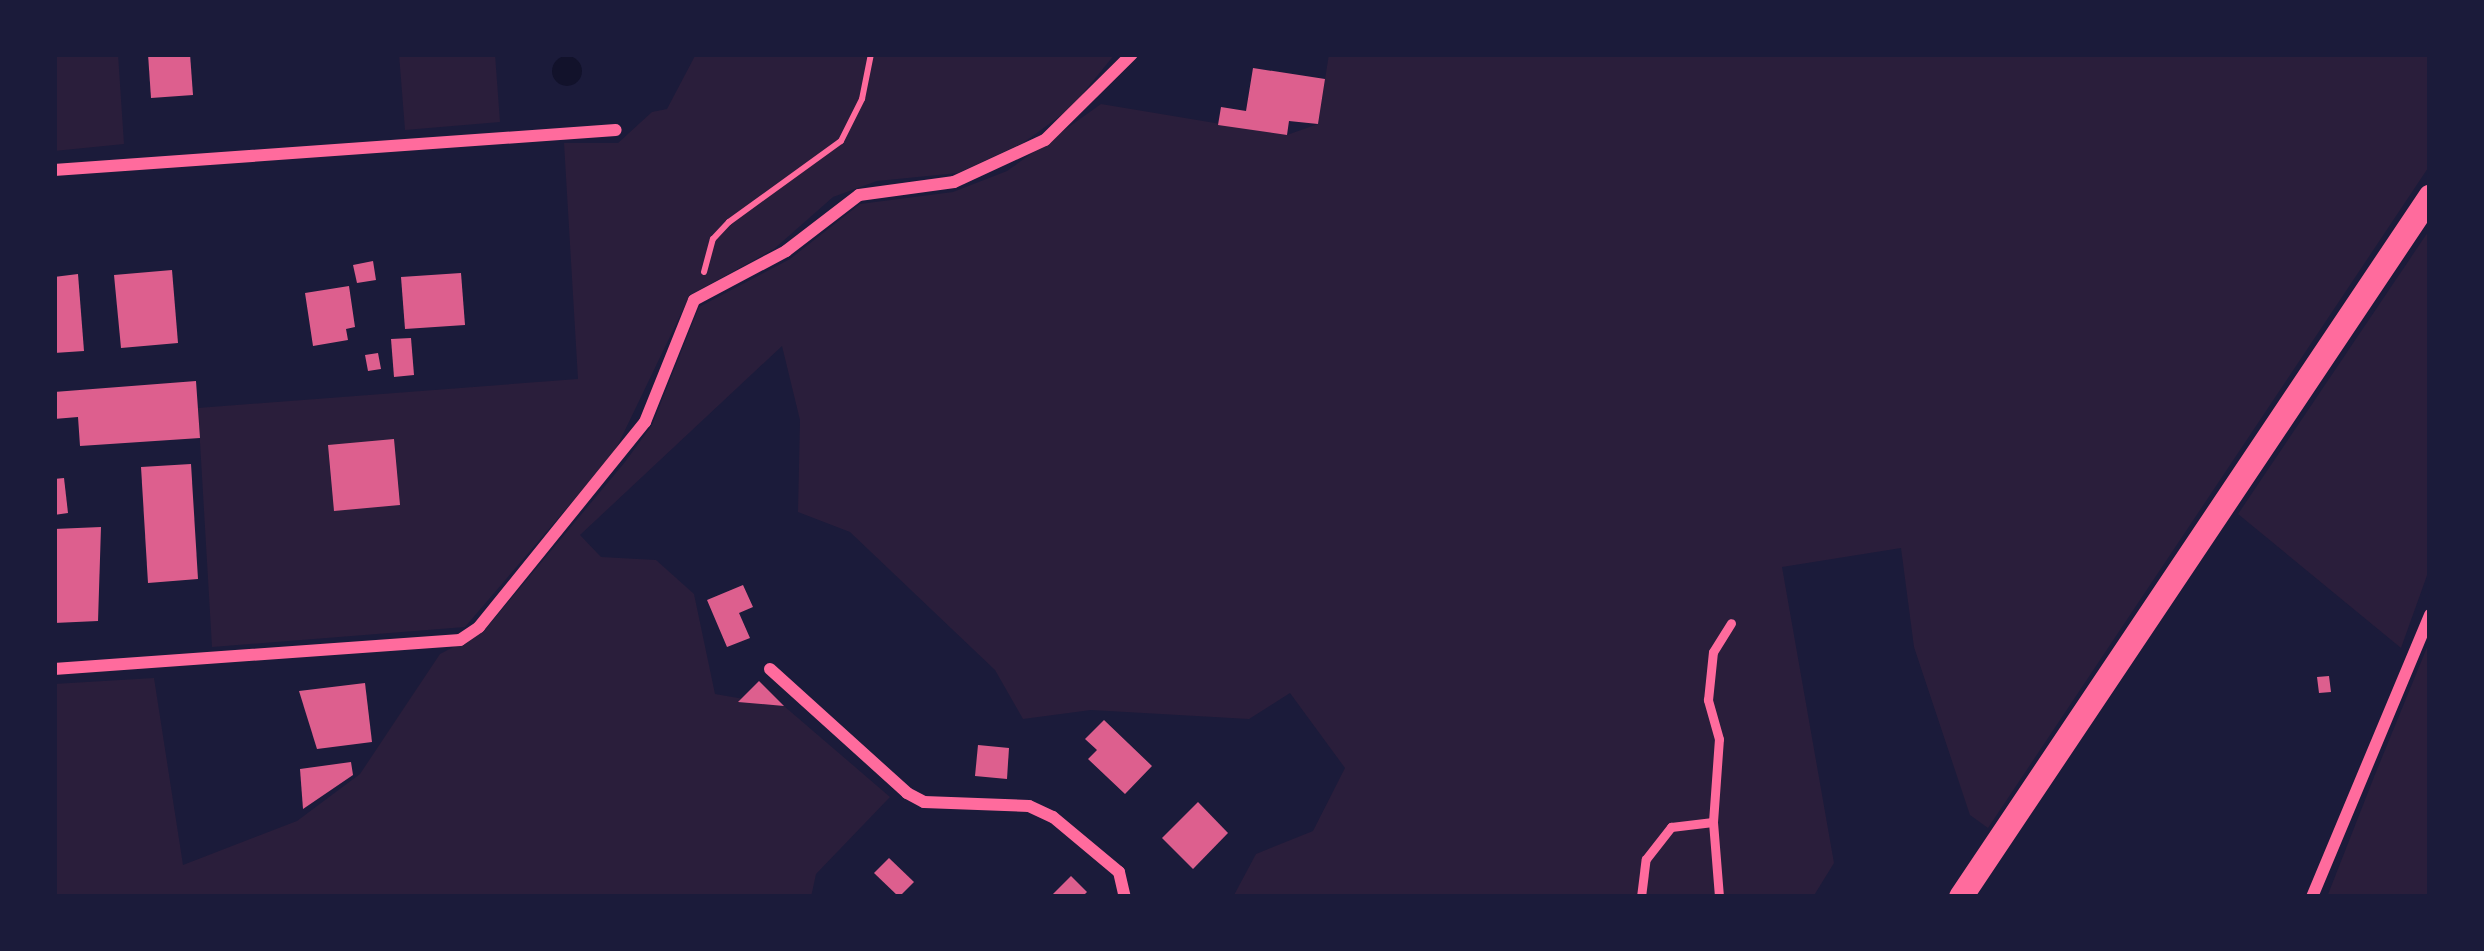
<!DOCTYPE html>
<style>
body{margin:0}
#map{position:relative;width:2484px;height:951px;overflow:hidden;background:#1b1b3a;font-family:Arial,sans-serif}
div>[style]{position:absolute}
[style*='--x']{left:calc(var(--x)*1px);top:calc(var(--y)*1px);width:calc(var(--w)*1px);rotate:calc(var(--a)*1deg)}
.green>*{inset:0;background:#2a1e3b}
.water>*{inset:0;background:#12122b}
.round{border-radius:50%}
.building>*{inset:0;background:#dd5f8e}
.path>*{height:6px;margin:-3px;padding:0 3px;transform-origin:3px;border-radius:3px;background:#ff6b9d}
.service>*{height:9px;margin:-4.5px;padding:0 4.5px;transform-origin:4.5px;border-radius:4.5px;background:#ff6b9d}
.minor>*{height:12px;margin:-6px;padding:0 6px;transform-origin:6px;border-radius:6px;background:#ff6b9d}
.secondary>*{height:24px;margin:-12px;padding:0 12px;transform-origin:12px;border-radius:12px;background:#ff6b9d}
span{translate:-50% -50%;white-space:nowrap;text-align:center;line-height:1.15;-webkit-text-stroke:12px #1b1b3a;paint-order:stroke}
.frame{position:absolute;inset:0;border:57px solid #1b1b3a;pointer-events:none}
</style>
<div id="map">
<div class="green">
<div style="clip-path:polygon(54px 54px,118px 54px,124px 144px,54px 151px)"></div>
<div style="clip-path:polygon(399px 54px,495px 54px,500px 122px,405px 130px)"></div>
<div style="clip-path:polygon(696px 54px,1115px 54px,1071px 108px,1023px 143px,958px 173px,877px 181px,833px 197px,774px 249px,690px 295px,614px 453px,465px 627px,212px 647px,198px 408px,578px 379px,564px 143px,618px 143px,652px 112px,667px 109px)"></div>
<div style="clip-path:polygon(1329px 54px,2430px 54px,2430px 165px,1988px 828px,1970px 815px,1914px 647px,1901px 548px,1782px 567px,1834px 863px,1813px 897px,1233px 897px,1256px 854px,1313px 831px,1345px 768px,1290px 693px,1249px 719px,1091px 710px,1023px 719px,995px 670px,850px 532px,798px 512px,800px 420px,782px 346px,580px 535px,601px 557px,656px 560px,694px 594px,715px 694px,784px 706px,890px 797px,816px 874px,811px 897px,54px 897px,54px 684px,154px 678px,183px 865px,297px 821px,360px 774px,440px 654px,484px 631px,625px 462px,652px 425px,699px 307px,790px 259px,860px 204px,953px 192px,1007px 171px,1101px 104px,1287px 135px,1318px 124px)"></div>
<div style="clip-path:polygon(2430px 229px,2430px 567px,2401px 648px,2238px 514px)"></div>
<div style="clip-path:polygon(2430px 640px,2430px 897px,2327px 897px,2374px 777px)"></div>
</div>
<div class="water">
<div class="round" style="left:552px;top:56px;width:30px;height:30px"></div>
</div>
<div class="building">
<div style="clip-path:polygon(148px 54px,190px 54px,193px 95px,151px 98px)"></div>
<div style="clip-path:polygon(1253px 68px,1325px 79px,1318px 124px,1289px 121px,1287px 135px,1218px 125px,1221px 107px,1246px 111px)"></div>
<div style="clip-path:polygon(373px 261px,376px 280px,357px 283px,353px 265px)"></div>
<div style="clip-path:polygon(172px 270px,178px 343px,121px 348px,114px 275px)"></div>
<div style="clip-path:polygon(461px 273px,465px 325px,405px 329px,401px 277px)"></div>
<div style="clip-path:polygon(78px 274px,84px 351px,54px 353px,54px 277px)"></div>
<div style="clip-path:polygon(349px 286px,355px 327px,346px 329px,348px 340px,313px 346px,305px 293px)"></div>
<div style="clip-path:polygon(411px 338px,414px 375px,394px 377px,391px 339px)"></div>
<div style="clip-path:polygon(378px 353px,381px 369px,368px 371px,365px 355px)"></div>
<div style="clip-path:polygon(196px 381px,200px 438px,80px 446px,78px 417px,54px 419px,54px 392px)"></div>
<div style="clip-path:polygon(394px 439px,400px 505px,334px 511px,328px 445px)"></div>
<div style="clip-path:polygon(191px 464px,198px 579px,148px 583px,141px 467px)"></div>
<div style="clip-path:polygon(64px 478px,68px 513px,54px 515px,54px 479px)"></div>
<div style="clip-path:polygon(101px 527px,98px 621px,54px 623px,54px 529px)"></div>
<div style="clip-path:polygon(743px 585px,753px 607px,739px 613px,750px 638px,727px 647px,707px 600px)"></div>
<div style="clip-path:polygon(2329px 676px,2331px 692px,2319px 693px,2317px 677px)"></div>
<div style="clip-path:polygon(759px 681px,784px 706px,738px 702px)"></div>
<div style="clip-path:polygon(365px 683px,372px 742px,317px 749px,299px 691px)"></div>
<div style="clip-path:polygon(1104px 720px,1152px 766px,1125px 794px,1088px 759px,1097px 750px,1085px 739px)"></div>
<div style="clip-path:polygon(978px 745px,1009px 748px,1007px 779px,975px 776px)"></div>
<div style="clip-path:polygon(351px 762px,353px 775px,303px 809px,300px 769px)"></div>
<div style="clip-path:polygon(1198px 802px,1228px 833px,1193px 869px,1162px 838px)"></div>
<div style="clip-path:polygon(889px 858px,914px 882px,899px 897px,874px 873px)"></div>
<div style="clip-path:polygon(1071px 876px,1087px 892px,1082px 897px,1050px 897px)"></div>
</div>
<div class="path">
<div style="--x:704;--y:272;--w:34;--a:-75"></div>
<div style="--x:713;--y:239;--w:23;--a:-47"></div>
<div style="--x:729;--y:222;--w:138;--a:-35.9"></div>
<div style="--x:841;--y:141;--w:47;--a:-63.4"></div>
<div style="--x:862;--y:99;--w:46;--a:-78.7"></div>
</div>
<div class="service">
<div style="--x:1713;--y:822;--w:83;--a:-85.9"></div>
<div style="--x:1719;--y:739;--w:41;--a:-105.8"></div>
<div style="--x:1708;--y:700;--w:48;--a:-84.1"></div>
<div style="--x:1713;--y:652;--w:34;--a:-58"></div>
<div style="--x:1641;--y:897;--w:38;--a:-83"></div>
<div style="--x:1646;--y:859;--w:41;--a:-52"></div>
<div style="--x:1671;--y:827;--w:42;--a:-6.8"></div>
<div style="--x:1713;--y:822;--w:75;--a:85.4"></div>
</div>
<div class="minor">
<div style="--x:54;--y:170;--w:563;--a:-4.07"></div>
<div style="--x:54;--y:669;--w:407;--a:-4.1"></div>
<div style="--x:460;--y:640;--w:23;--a:-34"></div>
<div style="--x:479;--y:627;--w:264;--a:-51"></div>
<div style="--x:645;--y:422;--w:131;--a:-68.1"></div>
<div style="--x:694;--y:300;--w:104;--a:-28"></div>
<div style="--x:786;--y:251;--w:92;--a:-37.5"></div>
<div style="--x:859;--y:195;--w:96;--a:-7.8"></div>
<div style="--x:954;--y:182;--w:100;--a:-24.8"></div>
<div style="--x:1045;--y:140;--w:122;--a:-44.7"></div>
<div style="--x:770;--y:669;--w:185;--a:42.1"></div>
<div style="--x:907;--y:793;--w:19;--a:28"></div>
<div style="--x:924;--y:802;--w:105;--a:2.2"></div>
<div style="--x:1029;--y:806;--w:26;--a:25"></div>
<div style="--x:1053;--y:817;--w:86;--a:39.8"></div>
<div style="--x:1119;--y:872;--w:26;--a:77"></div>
<div style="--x:2312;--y:897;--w:306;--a:-67.3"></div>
</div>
<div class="secondary">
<div style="--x:1961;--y:897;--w:843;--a:-56.18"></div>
</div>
<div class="frame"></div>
</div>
